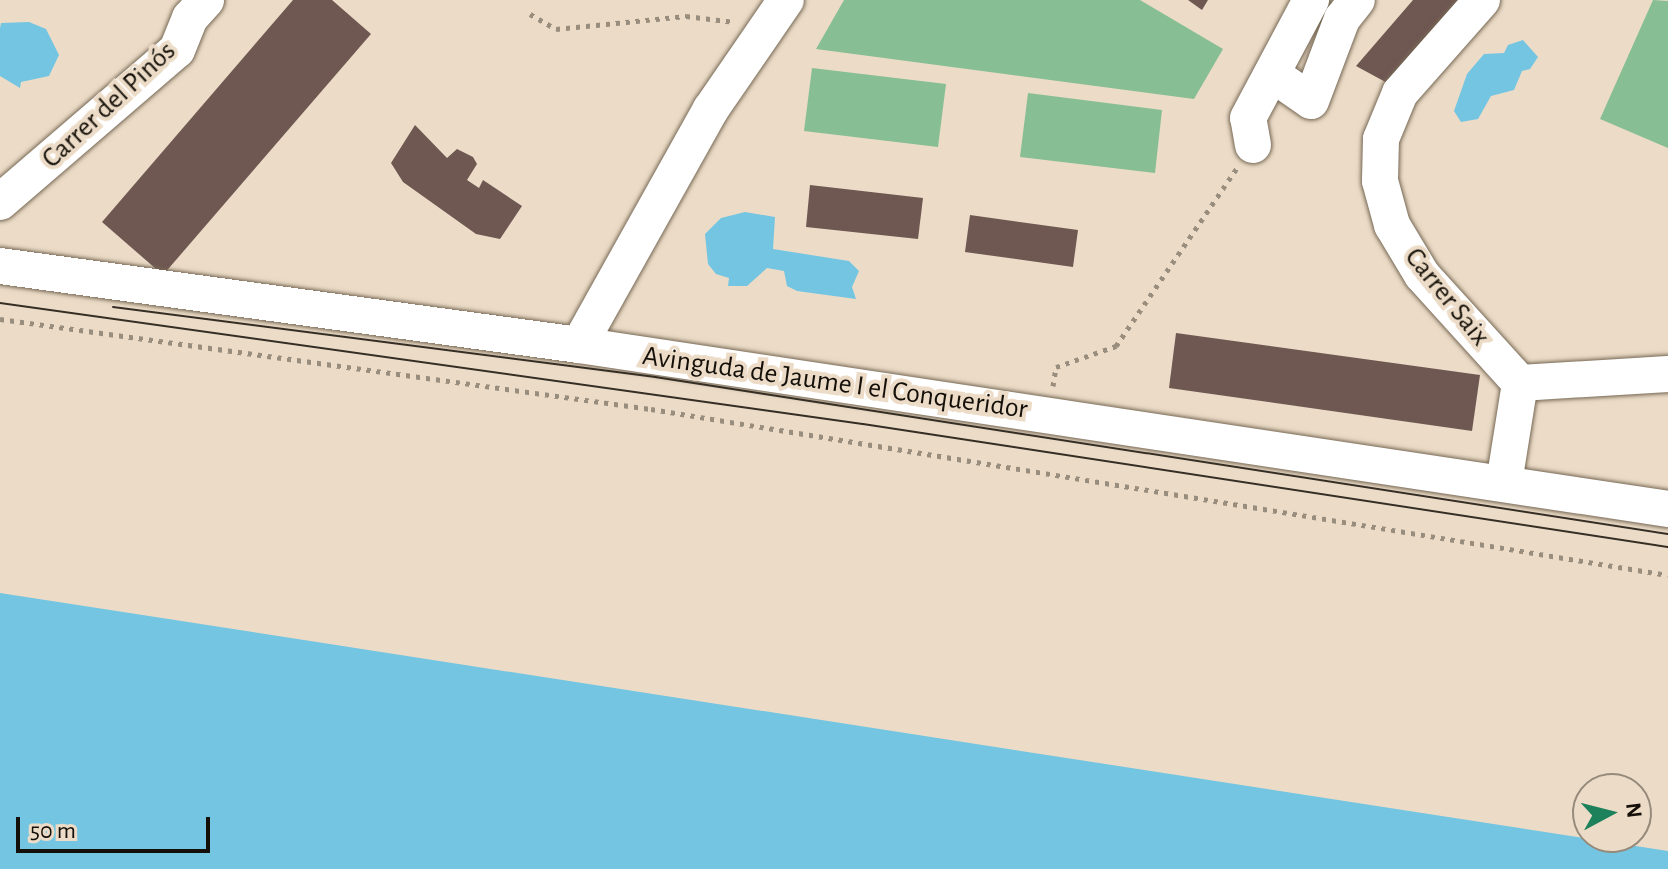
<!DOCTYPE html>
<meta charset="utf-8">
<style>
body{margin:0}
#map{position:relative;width:1668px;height:869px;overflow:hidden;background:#ecdcc7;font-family:"Alegreya Sans",sans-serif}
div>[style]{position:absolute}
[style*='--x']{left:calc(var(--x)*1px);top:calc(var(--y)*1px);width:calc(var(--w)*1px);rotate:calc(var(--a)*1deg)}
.green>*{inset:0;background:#87be94}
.water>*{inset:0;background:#73c5e2}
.building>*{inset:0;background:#6f5752}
.path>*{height:5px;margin-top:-2.5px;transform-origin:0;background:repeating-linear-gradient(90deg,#998d7d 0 4px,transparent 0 10px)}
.roads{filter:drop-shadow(0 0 2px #766855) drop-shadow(0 0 2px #766855)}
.minor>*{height:36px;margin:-18px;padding:0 18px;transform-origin:18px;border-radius:18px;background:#fff}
.tram>*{height:2px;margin:-1px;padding:0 1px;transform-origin:1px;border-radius:1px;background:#352e25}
span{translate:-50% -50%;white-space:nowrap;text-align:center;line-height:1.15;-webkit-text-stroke:8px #ecdcc7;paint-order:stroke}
.street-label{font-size:28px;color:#140f08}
.north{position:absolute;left:1572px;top:773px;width:80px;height:80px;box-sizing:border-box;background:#ecdcc7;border:2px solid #968a7b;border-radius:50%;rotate:83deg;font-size:22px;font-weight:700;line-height:32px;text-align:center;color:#140f08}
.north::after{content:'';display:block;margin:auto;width:28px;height:36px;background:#1d825b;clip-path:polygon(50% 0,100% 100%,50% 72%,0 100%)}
.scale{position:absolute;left:16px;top:817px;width:194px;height:36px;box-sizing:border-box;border:4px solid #140f08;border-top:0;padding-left:10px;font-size:24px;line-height:28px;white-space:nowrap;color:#140f08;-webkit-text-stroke:6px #ecdcc7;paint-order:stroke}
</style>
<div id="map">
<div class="green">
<div style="clip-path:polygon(844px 0,1140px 0,1223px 49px,1194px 99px,816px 49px)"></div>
<div style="clip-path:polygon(1653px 0,1668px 1px,1668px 148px,1600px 119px)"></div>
<div style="clip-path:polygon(812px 68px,946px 84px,938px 147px,804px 131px)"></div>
<div style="clip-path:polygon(1028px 93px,1162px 110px,1155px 173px,1020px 157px)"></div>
</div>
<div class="water">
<div style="clip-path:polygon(29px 22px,46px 29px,59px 55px,49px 76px,21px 82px,20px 88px,0 76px,0 28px,1px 23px)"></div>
<div style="clip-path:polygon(1523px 40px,1538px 57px,1530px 69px,1522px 71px,1514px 90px,1491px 96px,1478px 119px,1461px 122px,1454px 111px,1467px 74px,1484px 54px,1504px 53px,1508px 45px)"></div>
<div style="clip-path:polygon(745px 212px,775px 217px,773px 249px,849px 261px,859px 271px,852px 287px,856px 299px,797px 291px,787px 286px,784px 271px,767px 268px,747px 286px,728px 286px,729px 278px,716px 274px,708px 264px,705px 234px,721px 218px)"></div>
<div style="clip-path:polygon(0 593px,1668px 851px,1668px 869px,0 869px)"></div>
</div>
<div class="building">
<div style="clip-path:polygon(293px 0,332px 0,371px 34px,163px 275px,102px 222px)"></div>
<div style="clip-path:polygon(1188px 0,1208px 0,1202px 10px)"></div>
<div style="clip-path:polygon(1413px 0,1469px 0,1391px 85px,1356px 66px)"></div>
<div style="clip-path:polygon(415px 125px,447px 158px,457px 149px,473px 157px,477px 164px,467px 180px,479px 188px,483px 180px,522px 206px,500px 239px,476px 234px,403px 182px,391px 163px)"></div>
<div style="clip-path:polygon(810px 185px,923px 198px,918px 239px,806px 227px)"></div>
<div style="clip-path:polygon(970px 215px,1078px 230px,1073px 267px,965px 252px)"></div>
<div style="clip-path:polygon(1176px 333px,1480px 375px,1472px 431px,1169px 388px)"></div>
</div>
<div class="path">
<div style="--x:530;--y:14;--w:30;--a:30"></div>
<div style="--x:556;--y:29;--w:131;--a:-5.7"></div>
<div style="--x:686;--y:16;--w:49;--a:7"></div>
<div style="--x:0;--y:319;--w:657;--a:7.87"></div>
<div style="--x:651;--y:409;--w:1030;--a:9.27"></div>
<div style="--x:1053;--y:386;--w:19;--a:-81"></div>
<div style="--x:1056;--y:367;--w:64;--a:-19.3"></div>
<div style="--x:1116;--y:346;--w:215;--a:-55.8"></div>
</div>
<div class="roads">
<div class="minor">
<div style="--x:1482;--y:0;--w:124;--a:131.4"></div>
<div style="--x:1400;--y:93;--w:50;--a:112.4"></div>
<div style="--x:1381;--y:139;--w:42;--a:91.4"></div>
<div style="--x:1380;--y:181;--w:46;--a:74.7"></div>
<div style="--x:1392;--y:225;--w:58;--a:59"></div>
<div style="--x:1422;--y:275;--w:146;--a:47.8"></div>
<div style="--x:1272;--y:74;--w:47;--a:34.7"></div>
<div style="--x:1311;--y:101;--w:88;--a:-69.3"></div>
<div style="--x:1342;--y:19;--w:24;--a:-52"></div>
<div style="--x:1253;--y:145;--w:27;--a:-100"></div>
<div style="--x:1248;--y:118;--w:134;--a:-61.9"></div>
<div style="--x:0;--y:202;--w:233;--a:-40.7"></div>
<div style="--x:177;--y:50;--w:35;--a:-68"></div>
<div style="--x:190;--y:18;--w:24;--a:-48"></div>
<div style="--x:0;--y:266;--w:584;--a:7.77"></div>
<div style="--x:579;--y:345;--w:1101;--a:8.56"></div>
<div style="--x:579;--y:345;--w:270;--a:-60.8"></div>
<div style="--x:711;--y:109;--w:132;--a:-55.5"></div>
<div style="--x:1504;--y:483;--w:101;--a:-80.9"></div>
<div style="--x:1520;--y:383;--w:148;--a:-3.5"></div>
</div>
</div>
<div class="tram">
<div style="--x:0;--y:303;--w:871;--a:7.98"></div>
<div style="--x:863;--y:424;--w:814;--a:8.69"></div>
<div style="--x:113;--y:307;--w:547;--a:7.36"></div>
<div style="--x:655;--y:377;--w:1025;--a:8.81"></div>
</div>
<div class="street-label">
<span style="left:109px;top:105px;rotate:-43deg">Carrer del Pinós</span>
<span style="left:1447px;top:297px;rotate:51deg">Carrer Saix</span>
<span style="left:835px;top:383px;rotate:8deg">Avinguda de Jaume I el Conqueridor</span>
</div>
<div class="north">N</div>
<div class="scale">50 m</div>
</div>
